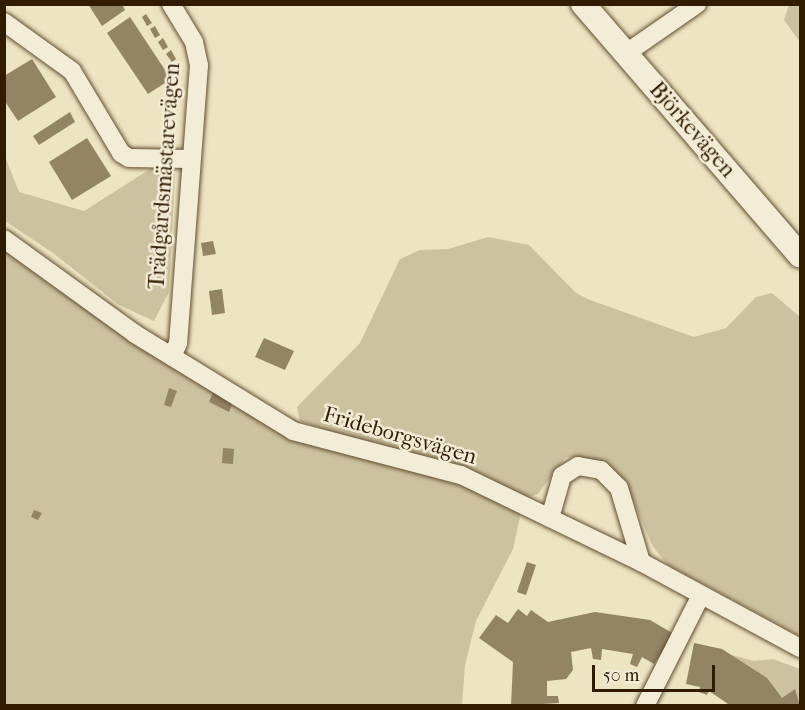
<!DOCTYPE html>
<meta charset="utf-8">
<style>
body{margin:0}
#map{position:relative;width:805px;height:710px;overflow:hidden;background:#ede4c1;font-family:"IM FELL French Canon",serif}
div>[style]{position:absolute}
[style*='--x']{left:calc(var(--x)*1px);top:calc(var(--y)*1px);width:calc(var(--w)*1px);rotate:calc(var(--a)*1deg)}
.green>*{inset:0;background:#cdc2a0}
.building>*{inset:0;background:#938464}
.roads{filter:drop-shadow(0 0 2px #614e30) drop-shadow(0 0 2px #614e30)}
.street>*{height:18px;margin:-9px;padding:0 9px;transform-origin:9px;border-radius:9px;background:#f3edd7}
.secondary>*{height:24px;margin:-12px;padding:0 12px;transform-origin:12px;border-radius:12px;background:#f3edd7}
span{translate:-50% -50%;white-space:nowrap;text-align:center;line-height:1.15;-webkit-text-stroke:5px #f3edd7;paint-order:stroke}
.street-label{font-size:22px;color:#321c00}
.frame{position:absolute;inset:0;border:6px solid #321c00;pointer-events:none}
.scale{position:absolute;left:592px;top:665px;width:123px;height:27px;box-sizing:border-box;border:3px solid #321c00;border-top:0;padding-left:8px;font-size:18px;line-height:21px;white-space:nowrap;color:#321c00;-webkit-text-stroke:4px #f3edd7;paint-order:stroke}
</style>
<div id="map">
<div class="green">
<div style="clip-path:polygon(789px 5px,800px 5px,800px 42px,784px 20px)"></div>
<div style="clip-path:polygon(4px 154px,19px 192px,84px 211px,155px 166px,175px 174px,169px 292px,154px 321px,119px 305px,53px 253px,5px 221px)"></div>
<div style="clip-path:polygon(488px 237px,529px 245px,576px 293px,590px 300px,694px 337px,726px 328px,756px 297px,772px 293px,800px 317px,800px 636px,668px 565px,653px 547px,625px 482px,586px 459px,566px 457px,538px 494px,526px 498px,300px 421px,297px 407px,360px 343px,400px 259px,420px 250px,448px 249px)"></div>
<div style="clip-path:polygon(4px 249px,290px 438px,466px 484px,521px 512px,513px 549px,476px 621px,465px 665px,462px 705px,5px 705px)"></div>
<div style="clip-path:polygon(721px 652px,754px 661px,773px 659px,800px 669px,800px 705px,792px 705px)"></div>
</div>
<div class="building">
<div style="clip-path:polygon(88px 4px,122px 4px,125px 10px,102px 26px)"></div>
<div style="clip-path:polygon(146px 14px,152px 23px,147px 26px,142px 17px)"></div>
<div style="clip-path:polygon(130px 17px,171px 79px,148px 94px,107px 33px)"></div>
<div style="clip-path:polygon(155px 26px,160px 35px,155px 38px,150px 29px)"></div>
<div style="clip-path:polygon(163px 38px,168px 47px,163px 50px,158px 42px)"></div>
<div style="clip-path:polygon(171px 50px,176px 59px,172px 62px,166px 54px)"></div>
<div style="clip-path:polygon(32px 59px,56px 97px,18px 121px,4px 100px,4px 76px)"></div>
<div style="clip-path:polygon(70px 112px,75px 122px,39px 145px,33px 136px)"></div>
<div style="clip-path:polygon(87px 138px,111px 176px,72px 200px,49px 162px)"></div>
<div style="clip-path:polygon(213px 241px,216px 254px,203px 256px,201px 243px)"></div>
<div style="clip-path:polygon(222px 289px,225px 313px,212px 315px,209px 291px)"></div>
<div style="clip-path:polygon(264px 338px,294px 351px,285px 370px,255px 357px)"></div>
<div style="clip-path:polygon(169px 388px,177px 391px,171px 407px,164px 405px)"></div>
<div style="clip-path:polygon(213px 392px,233px 402px,229px 412px,209px 402px)"></div>
<div style="clip-path:polygon(223px 448px,234px 449px,233px 464px,222px 463px)"></div>
<div style="clip-path:polygon(34px 510px,42px 513px,38px 520px,31px 517px)"></div>
<div style="clip-path:polygon(527px 562px,536px 565px,526px 595px,517px 592px)"></div>
<div style="clip-path:polygon(518px 609px,527px 616px,531px 610px,548px 622px,595px 612px,650px 620px,674px 634px,654px 664px,642px 657px,637px 667px,630px 664px,633px 654px,602px 649px,601px 660px,593px 659px,591px 648px,571px 652px,573px 670px,566px 679px,547px 681px,547px 696px,558px 696px,559px 703px,511px 706px,513px 662px,479px 638px,496px 615px,508px 623px)"></div>
<div style="clip-path:polygon(694px 643px,722px 649px,767px 678px,782px 698px,795px 689px,800px 706px,731px 706px,709px 691px,707px 695px,699px 692px,700px 687px,686px 684px)"></div>
</div>
<div class="roads">
<div class="street">
<div style="--x:171;--y:4;--w:44;--a:58.8"></div>
<div style="--x:194;--y:42;--w:24;--a:78"></div>
<div style="--x:199;--y:65;--w:279;--a:94.3"></div>
<div style="--x:178;--y:343;--w:15;--a:113"></div>
<div style="--x:4;--y:22;--w:84;--a:35.8"></div>
<div style="--x:72;--y:71;--w:96;--a:59.1"></div>
<div style="--x:121;--y:153;--w:9;--a:32"></div>
<div style="--x:129;--y:158;--w:61;--a:0.9"></div>
<div style="--x:625;--y:54;--w:88;--a:-34.8"></div>
<div style="--x:4;--y:239;--w:162;--a:35.9"></div>
<div style="--x:135;--y:334;--w:185;--a:31.5"></div>
<div style="--x:293;--y:431;--w:174;--a:14.7"></div>
<div style="--x:461;--y:475;--w:200;--a:25.8"></div>
<div style="--x:641;--y:562;--w:181;--a:28.4"></div>
<div style="--x:550;--y:518;--w:44;--a:-74.1"></div>
<div style="--x:562;--y:476;--w:19;--a:-32"></div>
<div style="--x:578;--y:466;--w:23;--a:10"></div>
<div style="--x:601;--y:470;--w:25;--a:45"></div>
<div style="--x:619;--y:488;--w:77;--a:73.4"></div>
<div style="--x:645;--y:706;--w:124;--a:-63.2"></div>
</div>
<div class="secondary">
<div style="--x:583;--y:4;--w:332;--a:49.2"></div>
</div>
</div>
<div class="street-label">
<span style="left:692px;top:130px;rotate:49deg">Björkevägen</span>
<span style="left:165px;top:176px;rotate:-86deg">Trädgårdsmästarevägen</span>
<span style="left:400px;top:436px;rotate:16deg">Frideborgsvägen</span>
</div>
<div class="frame"></div>
<div class="scale">50 m</div>
</div>
